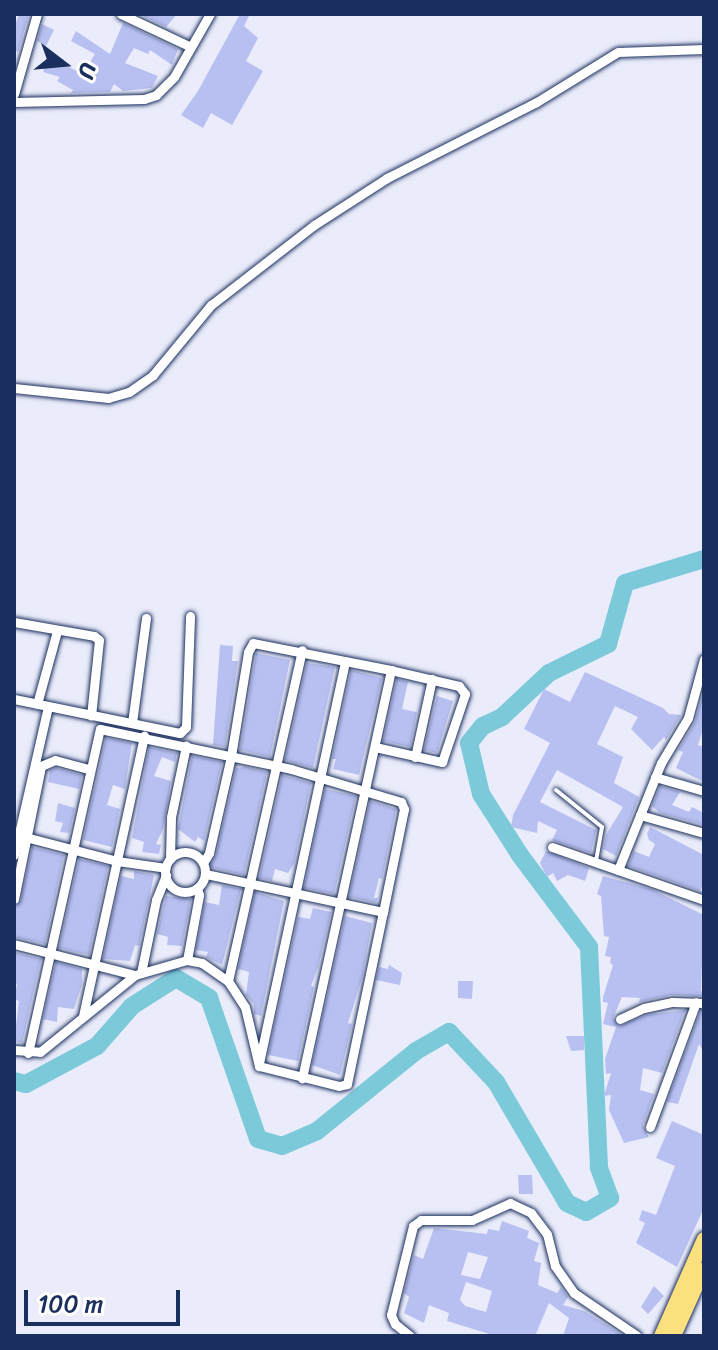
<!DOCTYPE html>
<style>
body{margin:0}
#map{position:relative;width:718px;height:1350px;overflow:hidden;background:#eaecfb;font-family:Sriracha,sans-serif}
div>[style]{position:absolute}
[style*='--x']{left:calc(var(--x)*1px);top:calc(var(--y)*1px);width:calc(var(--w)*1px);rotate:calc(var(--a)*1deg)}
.river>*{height:18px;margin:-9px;padding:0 9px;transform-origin:9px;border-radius:9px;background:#7bc9d9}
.building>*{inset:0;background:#b8c0f1}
.roads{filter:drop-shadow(0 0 2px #1b2f5e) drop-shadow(0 0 2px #1b2f5e)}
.service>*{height:4px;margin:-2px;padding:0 2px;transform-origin:2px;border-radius:2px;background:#fff}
.minor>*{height:9px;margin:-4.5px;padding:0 4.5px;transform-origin:4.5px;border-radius:4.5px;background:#fff}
.minor>.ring{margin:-4.5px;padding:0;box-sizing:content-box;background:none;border:9px solid #fff;border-radius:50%}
.trunk>*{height:14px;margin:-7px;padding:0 7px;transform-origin:7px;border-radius:7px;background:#fbe080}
span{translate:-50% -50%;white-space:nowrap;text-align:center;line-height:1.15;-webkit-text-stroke:6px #fff;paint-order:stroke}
.frame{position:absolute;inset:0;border:16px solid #1b2f5e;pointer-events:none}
.north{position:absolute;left:24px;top:24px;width:80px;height:80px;-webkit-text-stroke:6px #fff;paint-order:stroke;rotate:106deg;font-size:22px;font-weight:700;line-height:32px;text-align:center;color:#1b2f5e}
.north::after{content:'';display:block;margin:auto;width:28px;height:36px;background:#1b2f5e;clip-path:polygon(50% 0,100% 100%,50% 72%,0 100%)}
.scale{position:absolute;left:24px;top:1290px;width:156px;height:36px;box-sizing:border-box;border:4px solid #1b2f5e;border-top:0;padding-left:10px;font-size:24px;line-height:28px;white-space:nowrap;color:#1b2f5e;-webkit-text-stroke:6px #fff;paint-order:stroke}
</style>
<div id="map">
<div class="river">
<div style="--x:14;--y:1081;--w:12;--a:14"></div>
<div style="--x:26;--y:1084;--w:81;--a:-28.2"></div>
<div style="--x:97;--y:1046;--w:53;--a:-48.8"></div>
<div style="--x:132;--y:1006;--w:52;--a:-32.5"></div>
<div style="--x:176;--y:978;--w:39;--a:31"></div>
<div style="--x:209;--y:998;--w:149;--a:70.8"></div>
<div style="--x:258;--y:1139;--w:25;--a:16"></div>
<div style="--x:282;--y:1146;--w:38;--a:-23"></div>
<div style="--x:317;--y:1131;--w:127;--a:-38.9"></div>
<div style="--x:416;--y:1051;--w:38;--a:-30"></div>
<div style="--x:449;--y:1032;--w:69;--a:46.8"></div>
<div style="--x:496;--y:1082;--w:140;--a:59.6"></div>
<div style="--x:567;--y:1203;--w:21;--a:25"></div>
<div style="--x:586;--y:1212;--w:28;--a:-30"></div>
<div style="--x:610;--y:1198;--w:33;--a:-110"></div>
<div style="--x:599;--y:1167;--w:220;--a:-92.6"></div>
<div style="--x:589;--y:947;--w:115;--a:-126.9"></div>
<div style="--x:520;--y:855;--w:72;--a:-122.6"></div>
<div style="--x:481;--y:794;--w:52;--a:-103.2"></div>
<div style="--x:469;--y:743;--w:22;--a:-51"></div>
<div style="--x:483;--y:726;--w:21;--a:-25"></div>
<div style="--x:502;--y:717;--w:64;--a:-43.1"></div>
<div style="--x:549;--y:673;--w:66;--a:-26.2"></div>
<div style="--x:608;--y:644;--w:63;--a:-74.4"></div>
<div style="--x:625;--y:583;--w:83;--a:-16.9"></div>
</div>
<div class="building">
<div style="clip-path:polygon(19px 14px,29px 14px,18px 52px,14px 50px,14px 28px)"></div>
<div style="clip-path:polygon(139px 14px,177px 14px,166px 27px)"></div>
<div style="clip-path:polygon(240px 14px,250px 14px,244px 26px,258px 38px,246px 61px,263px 71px,232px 125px,211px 113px,203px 128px,181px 115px,198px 91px)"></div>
<div style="clip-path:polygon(123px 23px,178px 49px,172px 65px,150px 50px,148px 54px,134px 48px,125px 63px,158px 76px,152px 88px,123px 91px,114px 84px,110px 92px,71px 93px,73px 90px,57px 81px,60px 77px,43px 72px,48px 55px,64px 60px,63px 64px,83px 74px,95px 54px,71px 41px,76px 31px,110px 54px)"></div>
<div style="clip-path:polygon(42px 24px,54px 30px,46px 46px,37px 41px)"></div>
<div style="clip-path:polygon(220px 645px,233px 646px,232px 661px,238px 661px,225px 747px,213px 745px)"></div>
<div style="clip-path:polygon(256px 653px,290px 660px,270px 757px,240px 750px)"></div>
<div style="clip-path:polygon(307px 663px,335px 667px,313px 768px,285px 760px)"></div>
<div style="clip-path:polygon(351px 670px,382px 678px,359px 775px,333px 769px,336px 759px,332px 759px)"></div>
<div style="clip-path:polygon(585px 672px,663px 708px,669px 714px,681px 715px,666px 740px,664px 737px,652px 750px,631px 729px,638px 717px,615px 706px,597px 744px,623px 757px,614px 783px,639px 797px,616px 856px,603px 849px,606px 835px,623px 807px,557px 770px,540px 802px,596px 830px,591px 853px,552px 840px,557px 830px,538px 821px,537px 833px,511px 827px,513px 815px,550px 743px,524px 729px,544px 689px,570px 702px)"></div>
<div style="clip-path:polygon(397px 679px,408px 682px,402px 709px,417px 712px,410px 747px,383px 741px)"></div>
<div style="clip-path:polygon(704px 688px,704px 726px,698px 745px,704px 747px,704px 782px,676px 768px,683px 752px,678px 750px,695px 722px)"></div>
<div style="clip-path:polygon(437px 696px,453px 701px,437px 753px,424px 750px)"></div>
<div style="clip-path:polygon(106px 738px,132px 743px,125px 789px,113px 785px,107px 805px,120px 809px,112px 847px,83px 840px)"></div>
<div style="clip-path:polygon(149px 747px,177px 753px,175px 762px,162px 757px,154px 776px,171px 781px,163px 829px,156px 844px,161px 845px,159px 854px,142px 852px,144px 842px,132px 838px)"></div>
<div style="clip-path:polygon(192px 756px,222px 762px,204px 841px,198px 837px,195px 842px,178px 829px)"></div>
<div style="clip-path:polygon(246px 767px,267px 772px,244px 875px,209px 867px,216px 855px,236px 768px)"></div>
<div style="clip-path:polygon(56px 768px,82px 775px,79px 789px,48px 782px,50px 770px)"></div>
<div style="clip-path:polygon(282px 775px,311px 783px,294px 864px,288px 873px,275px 869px,272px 881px,259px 878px)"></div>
<div style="clip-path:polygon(660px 786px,680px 792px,672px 805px,689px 812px,692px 807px,704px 813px,704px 825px,660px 813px,652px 806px)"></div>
<div style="clip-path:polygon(325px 789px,356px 796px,334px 894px,304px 888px)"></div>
<div style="clip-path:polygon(370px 801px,396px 809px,382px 879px,379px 878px,374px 898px,378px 898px,376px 903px,349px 897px)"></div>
<div style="clip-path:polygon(58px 803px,75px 808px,69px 833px,60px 832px,63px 823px,55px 821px)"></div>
<div style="clip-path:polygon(650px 827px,704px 855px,704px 882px,700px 891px,628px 866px,634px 851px,649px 857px,655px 844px,649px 840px,647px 834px)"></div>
<div style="clip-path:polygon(32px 847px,64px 855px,45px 944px,14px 937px,14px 909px,21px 900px)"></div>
<div style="clip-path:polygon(546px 851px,589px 868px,585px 881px,568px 875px,557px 881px,553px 873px,547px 877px,540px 863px)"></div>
<div style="clip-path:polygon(79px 859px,108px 866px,89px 955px,59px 948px)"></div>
<div style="clip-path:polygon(134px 871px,154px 875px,139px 946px,135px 945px,130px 961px,103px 959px,121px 876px,134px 879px)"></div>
<div style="clip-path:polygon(603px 876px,651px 889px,704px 915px,701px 990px,704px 996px,671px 995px,639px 1002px,640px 998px,622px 997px,613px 1018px,620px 1026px,646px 1015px,685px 1010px,662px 1073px,643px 1068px,640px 1090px,654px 1094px,643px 1125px,649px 1137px,624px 1143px,609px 1110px,611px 1095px,604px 1096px,611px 1073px,606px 1074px,605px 1059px,616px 1027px,603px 1024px,608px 1003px,603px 1002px,603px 997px,613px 965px,610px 963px,611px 957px,605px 956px,609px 937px,604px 936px,601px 896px,597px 894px)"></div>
<div style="clip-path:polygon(222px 885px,241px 889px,222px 965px,206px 957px,208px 952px,196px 950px,205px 902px,219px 905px)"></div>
<div style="clip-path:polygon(255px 892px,284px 901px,261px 1016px,254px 1014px,254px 1004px,246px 995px,249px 972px,238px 969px)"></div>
<div style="clip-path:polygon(166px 896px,191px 899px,182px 946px,167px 945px,168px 937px,157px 934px)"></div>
<div style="clip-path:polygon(313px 908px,331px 912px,318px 968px,311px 986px,314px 987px,298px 1061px,268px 1055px,298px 917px,310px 919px)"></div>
<div style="clip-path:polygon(345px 916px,372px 923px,362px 978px,348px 1023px,352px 1024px,340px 1075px,312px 1065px)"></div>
<div style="clip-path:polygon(14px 952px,41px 959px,22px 1043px,14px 1041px,19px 1001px,14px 999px,17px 984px,14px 983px)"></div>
<div style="clip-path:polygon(56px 962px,82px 969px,82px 984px,74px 1009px,58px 1007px,57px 1022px,43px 1019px)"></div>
<div style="clip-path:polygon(389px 965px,402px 973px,400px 985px,376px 980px,379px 967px,388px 969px)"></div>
<div style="clip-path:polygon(458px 981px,473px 981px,472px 999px,458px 998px)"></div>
<div style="clip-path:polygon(701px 1010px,704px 1010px,704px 1052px,699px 1044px,678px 1104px,667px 1102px)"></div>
<div style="clip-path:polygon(566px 1036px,584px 1036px,584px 1050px,571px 1051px)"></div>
<div style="clip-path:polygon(672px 1121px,704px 1135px,704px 1208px,677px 1267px,636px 1243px,645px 1223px,639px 1220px,642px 1210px,656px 1215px,675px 1166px,656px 1158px)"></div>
<div style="clip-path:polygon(518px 1175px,532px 1175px,533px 1194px,519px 1194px)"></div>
<div style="clip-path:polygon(evenodd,502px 1221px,529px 1231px,527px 1238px,539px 1243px,534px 1261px,541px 1263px,538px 1285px,557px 1293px,561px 1287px,568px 1297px,563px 1305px,584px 1311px,624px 1336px,563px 1336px,569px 1318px,549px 1303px,535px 1336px,496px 1336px,447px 1321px,449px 1313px,429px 1305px,424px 1323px,404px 1313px,409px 1297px,404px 1293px,414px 1255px,423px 1259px,434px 1228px,487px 1234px,488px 1229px,499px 1231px,502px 1221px,468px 1252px,488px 1257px,480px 1279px,461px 1275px,468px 1252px,502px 1221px,466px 1282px,492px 1291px,486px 1312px,465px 1306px,460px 1300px,466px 1282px)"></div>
<div style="clip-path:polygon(654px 1286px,664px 1296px,648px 1314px,641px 1307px)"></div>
</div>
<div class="roads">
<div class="service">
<div style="--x:556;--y:790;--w:59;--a:38.8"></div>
<div style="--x:602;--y:827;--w:34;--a:100"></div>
</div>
<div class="minor">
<div style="--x:121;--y:14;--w:77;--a:25.2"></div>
<div style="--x:14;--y:94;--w:83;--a:-74"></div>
<div style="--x:14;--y:102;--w:130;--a:-1.3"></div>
<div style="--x:144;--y:99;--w:13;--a:-18"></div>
<div style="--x:156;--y:95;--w:25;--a:-45"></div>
<div style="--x:174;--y:77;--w:73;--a:-60.3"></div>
<div style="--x:14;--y:388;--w:95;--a:6.1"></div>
<div style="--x:108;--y:398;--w:22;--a:-16"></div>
<div style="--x:129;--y:392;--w:29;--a:-35"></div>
<div style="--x:153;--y:375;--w:91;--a:-50.4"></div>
<div style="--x:211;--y:305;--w:130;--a:-37.8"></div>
<div style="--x:314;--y:225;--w:87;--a:-32.8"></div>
<div style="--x:387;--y:178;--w:166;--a:-26.9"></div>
<div style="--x:535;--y:103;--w:97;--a:-31.6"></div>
<div style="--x:618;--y:52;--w:86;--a:-2"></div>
<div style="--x:14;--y:622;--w:81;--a:9.9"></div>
<div style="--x:94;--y:636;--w:6;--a:39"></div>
<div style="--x:99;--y:640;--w:76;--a:96"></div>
<div style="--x:14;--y:699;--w:169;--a:11.6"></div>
<div style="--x:180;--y:733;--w:8;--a:-45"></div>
<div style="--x:186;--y:727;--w:111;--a:-87.9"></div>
<div style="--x:37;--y:704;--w:76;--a:-74.7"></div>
<div style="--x:132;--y:723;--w:106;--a:-82.4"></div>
<div style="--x:375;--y:747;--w:69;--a:12.6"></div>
<div style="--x:442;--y:762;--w:72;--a:-71.3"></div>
<div style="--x:465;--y:694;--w:10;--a:-127"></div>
<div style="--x:459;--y:686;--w:70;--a:-166.8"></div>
<div style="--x:415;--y:757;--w:80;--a:-77.7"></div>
<div style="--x:655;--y:777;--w:51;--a:15.9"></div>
<div style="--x:640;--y:815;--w:66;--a:15.7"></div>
<div style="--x:14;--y:834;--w:106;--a:14.7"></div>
<div style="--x:117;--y:861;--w:49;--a:8.1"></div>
<div style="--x:552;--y:847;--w:161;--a:19.2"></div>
<div class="ring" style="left:165px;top:852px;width:31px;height:31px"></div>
<div style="--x:14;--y:855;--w:152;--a:-77.1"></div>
<div style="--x:170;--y:859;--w:42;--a:-88.6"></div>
<div style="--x:171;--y:817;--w:73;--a:-78.1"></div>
<div style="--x:203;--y:863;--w:12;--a:-59"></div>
<div style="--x:209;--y:853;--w:99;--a:-77.2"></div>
<div style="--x:231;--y:756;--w:105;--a:-80.7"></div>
<div style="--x:248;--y:652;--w:10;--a:-61"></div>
<div style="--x:253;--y:643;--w:141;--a:11.1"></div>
<div style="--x:391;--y:670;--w:418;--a:102.3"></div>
<div style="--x:618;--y:870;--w:115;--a:-68.1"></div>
<div style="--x:661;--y:763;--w:52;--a:-59"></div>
<div style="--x:688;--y:718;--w:61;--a:-74.8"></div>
<div style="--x:14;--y:899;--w:136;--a:-78.5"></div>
<div style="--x:41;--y:766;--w:15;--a:-23"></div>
<div style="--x:55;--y:760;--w:35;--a:15"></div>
<div style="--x:14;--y:944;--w:125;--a:14.4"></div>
<div style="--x:187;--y:960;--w:66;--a:-79.5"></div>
<div style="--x:199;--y:895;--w:7;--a:-106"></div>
<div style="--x:141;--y:973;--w:75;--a:-78.4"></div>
<div style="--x:156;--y:900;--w:27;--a:-68"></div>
<div style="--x:228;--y:981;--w:339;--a:-77.4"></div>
<div style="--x:83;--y:1016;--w:287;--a:-77.7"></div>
<div style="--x:620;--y:1019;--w:26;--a:-25"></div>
<div style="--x:644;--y:1008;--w:29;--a:-12"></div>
<div style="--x:672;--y:1002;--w:32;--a:2"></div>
<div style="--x:14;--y:1050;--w:26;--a:4"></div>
<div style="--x:40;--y:1052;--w:122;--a:-39"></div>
<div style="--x:135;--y:975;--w:54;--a:-16.1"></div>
<div style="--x:187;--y:960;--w:15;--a:11"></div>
<div style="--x:202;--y:963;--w:32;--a:35"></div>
<div style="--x:228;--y:981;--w:31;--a:57"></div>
<div style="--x:245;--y:1007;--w:61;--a:76.7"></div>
<div style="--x:259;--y:1066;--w:82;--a:14"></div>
<div style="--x:339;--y:1086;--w:8;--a:-14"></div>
<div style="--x:347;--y:1084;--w:176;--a:-78.2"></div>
<div style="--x:383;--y:912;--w:182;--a:-167.9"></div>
<div style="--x:28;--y:1053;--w:332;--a:-77.5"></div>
<div style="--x:100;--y:729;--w:195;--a:11.8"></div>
<div style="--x:291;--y:769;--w:115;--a:16.7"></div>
<div style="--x:401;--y:802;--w:8;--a:67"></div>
<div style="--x:404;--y:809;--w:105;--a:101.5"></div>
<div style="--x:259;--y:1063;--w:411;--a:-77.9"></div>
<div style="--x:650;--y:1127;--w:133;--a:-69.8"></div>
<div style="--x:410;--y:1336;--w:19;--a:-141"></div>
<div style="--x:395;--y:1324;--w:10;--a:-114"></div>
<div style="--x:391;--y:1315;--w:92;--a:-76.1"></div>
<div style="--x:413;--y:1226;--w:10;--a:-37"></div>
<div style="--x:421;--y:1220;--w:51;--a:0"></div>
<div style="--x:472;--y:1220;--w:42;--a:-24.1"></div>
<div style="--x:510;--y:1203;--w:23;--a:25"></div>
<div style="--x:531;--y:1213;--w:26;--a:53"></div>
<div style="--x:547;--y:1234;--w:33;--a:76"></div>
<div style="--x:555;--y:1266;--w:33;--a:55"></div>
<div style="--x:574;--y:1293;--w:76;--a:34.3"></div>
</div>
<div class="trunk">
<div style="--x:661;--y:1336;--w:106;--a:-66.1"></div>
<div style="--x:674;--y:1336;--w:73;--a:-65.9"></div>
</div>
</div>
<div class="frame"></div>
<div class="north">U</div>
<div class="scale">100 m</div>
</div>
